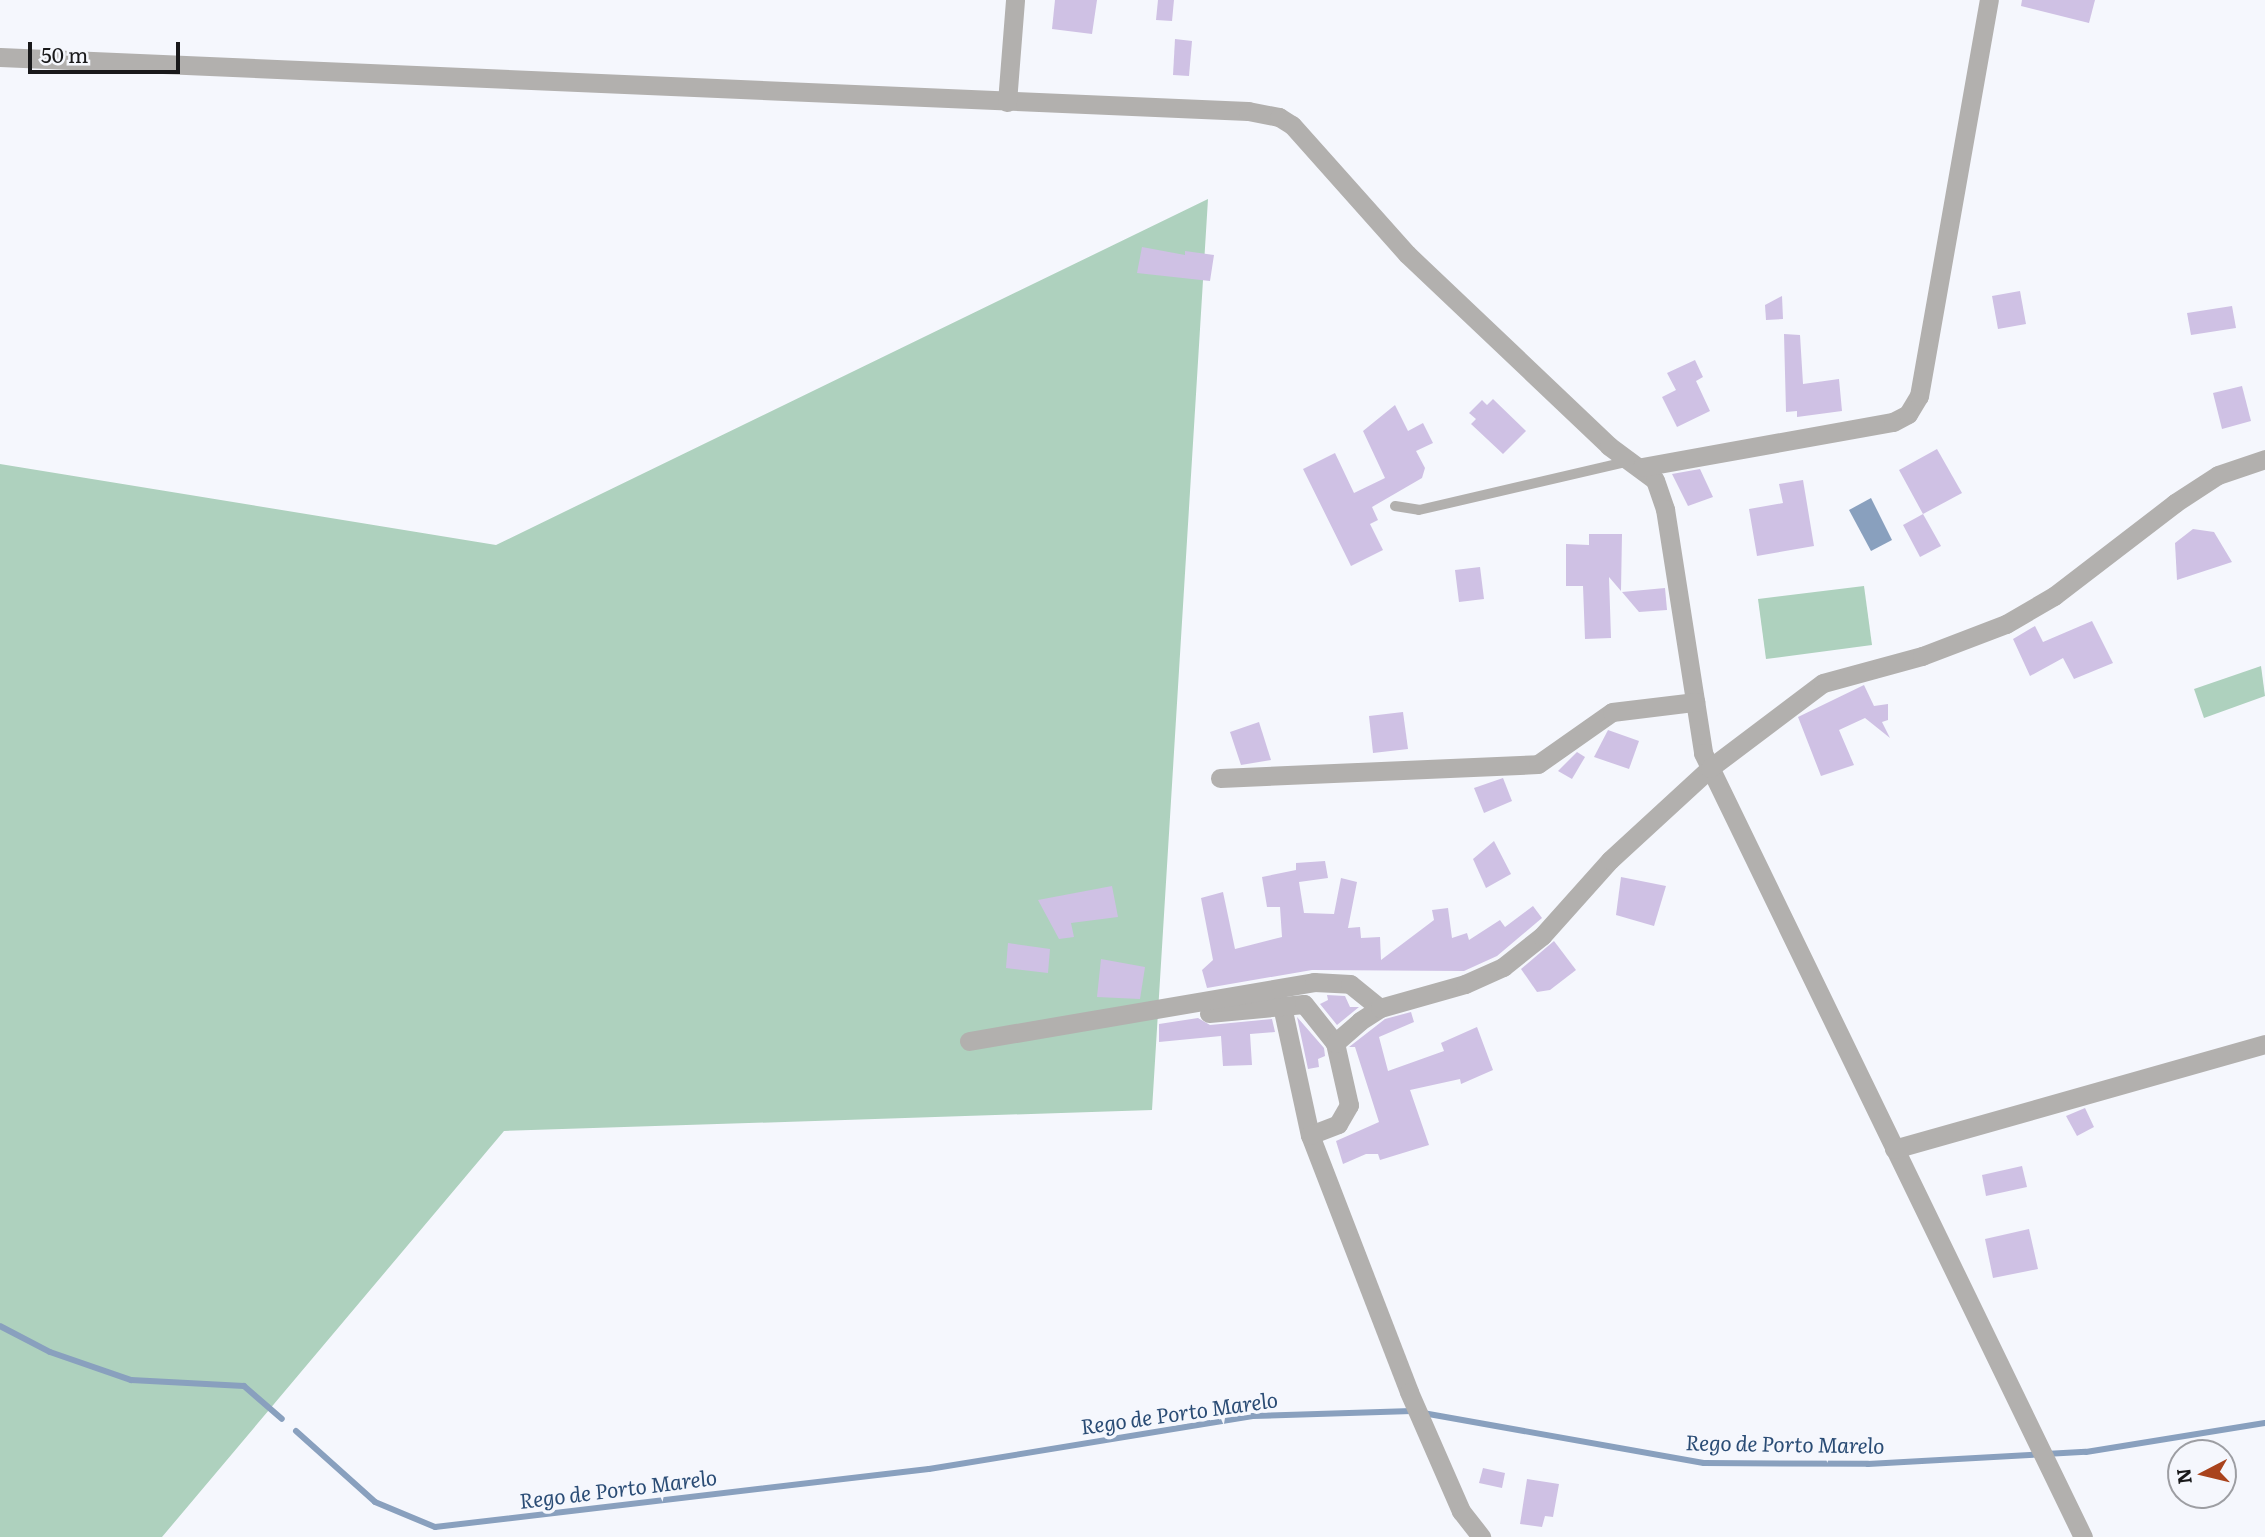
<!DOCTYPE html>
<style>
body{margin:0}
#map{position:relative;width:2265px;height:1537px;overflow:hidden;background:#f5f7fd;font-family:Literata,serif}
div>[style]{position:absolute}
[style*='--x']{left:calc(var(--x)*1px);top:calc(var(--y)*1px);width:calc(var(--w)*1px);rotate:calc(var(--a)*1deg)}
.green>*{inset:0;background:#aed1be}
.water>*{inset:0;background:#89a0be}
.stream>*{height:6px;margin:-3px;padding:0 3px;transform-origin:3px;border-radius:3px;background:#89a0be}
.building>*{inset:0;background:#cfc1e4}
.lane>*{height:10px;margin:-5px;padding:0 5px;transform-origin:5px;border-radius:5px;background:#b2b0ae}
.street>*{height:19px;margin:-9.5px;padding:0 9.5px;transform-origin:9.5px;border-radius:9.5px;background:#b2b0ae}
span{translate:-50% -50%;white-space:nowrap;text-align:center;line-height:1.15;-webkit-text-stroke:7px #f5f7fd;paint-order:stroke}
.water-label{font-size:21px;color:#2a4c75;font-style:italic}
.north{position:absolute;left:2167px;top:1439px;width:70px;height:70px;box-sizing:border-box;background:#f5f7fd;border:2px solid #9d9ea3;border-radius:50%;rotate:263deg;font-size:19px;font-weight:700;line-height:28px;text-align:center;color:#19191b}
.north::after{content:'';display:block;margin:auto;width:24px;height:32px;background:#a9431d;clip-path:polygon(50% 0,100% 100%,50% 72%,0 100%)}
.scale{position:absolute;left:28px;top:42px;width:152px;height:32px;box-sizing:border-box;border:4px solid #19191b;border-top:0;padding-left:9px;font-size:21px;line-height:24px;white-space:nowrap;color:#19191b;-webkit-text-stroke:5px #f5f7fd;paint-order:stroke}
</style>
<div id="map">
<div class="green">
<div style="clip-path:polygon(1208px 199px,1152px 1110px,504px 1131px,162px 1537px,0 1537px,0 464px,496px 545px)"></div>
<div style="clip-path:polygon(1864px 586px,1872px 645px,1766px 659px,1758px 599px)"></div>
<div style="clip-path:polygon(2261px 666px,2265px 696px,2204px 718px,2194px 689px)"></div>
</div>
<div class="water">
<div style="clip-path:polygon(1871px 498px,1892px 540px,1871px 551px,1849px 510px)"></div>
</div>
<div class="stream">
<div style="--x:0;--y:1326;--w:56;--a:27.5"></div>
<div style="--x:50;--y:1352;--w:86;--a:19.1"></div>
<div style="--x:131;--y:1380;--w:113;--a:3"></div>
<div style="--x:244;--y:1386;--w:50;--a:41"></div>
<div style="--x:1423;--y:1413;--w:285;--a:10.1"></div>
<div style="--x:1704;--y:1463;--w:164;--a:0.3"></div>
<div style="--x:1868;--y:1464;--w:218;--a:-3.2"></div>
<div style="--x:2086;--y:1452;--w:181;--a:-9.2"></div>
<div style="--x:296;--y:1431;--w:106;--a:41.9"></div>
<div style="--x:375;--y:1502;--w:65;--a:22.6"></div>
<div style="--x:435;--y:1527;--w:497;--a:-6.7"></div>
<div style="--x:929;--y:1469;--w:328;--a:-9.3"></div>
<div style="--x:1253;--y:1416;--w:159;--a:-1.8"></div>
</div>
<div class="building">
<div style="clip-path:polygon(1055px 0,1097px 0,1092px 34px,1052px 29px)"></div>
<div style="clip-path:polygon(1158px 0,1174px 0,1172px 21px,1156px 20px)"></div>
<div style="clip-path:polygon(2022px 0,2095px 0,2089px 23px,2021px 6px)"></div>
<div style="clip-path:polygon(1175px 39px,1192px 41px,1189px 76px,1173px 75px)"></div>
<div style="clip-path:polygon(1142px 247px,1185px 255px,1185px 251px,1214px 255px,1210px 281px,1137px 273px)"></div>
<div style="clip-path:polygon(2020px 291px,2026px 324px,1998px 329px,1992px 296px)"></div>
<div style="clip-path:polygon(1782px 296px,1783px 319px,1766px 320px,1765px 305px)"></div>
<div style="clip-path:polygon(2232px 306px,2236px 328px,2191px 335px,2187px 313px)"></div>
<div style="clip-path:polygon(1784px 334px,1800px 335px,1803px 384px,1839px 379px,1842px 411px,1797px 417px,1797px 411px,1786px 412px)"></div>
<div style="clip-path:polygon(1695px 360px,1703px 377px,1696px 381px,1710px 411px,1677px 427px,1662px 397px,1676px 390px,1667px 373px)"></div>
<div style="clip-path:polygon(2242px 386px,2251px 421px,2222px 429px,2213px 393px)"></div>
<div style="clip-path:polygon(1493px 399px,1526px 431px,1503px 454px,1471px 424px,1476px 419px,1469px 413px,1482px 400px,1487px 405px)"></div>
<div style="clip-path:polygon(1395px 405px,1408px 431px,1423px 423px,1433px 443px,1416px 451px,1425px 468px,1422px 478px,1372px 507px,1378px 520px,1370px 524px,1383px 550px,1351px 566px,1303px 469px,1335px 453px,1354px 493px,1385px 478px,1363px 431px)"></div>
<div style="clip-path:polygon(1937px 449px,1962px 493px,1923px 514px,1899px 470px)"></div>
<div style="clip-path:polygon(1700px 469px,1713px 497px,1688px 506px,1672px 474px)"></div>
<div style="clip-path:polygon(1803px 480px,1814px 546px,1757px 556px,1749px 509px,1783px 503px,1779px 484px)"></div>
<div style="clip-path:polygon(1923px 514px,1941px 546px,1920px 557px,1903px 525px)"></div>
<div style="clip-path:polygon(2193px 529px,2214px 532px,2232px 562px,2177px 580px,2175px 543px)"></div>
<div style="clip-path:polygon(1589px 534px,1622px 534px,1621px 591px,1609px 577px,1611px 638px,1585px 639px,1583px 586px,1566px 586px,1566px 544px,1589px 545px)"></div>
<div style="clip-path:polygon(1480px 567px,1484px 599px,1459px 602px,1455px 570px)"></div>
<div style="clip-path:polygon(1665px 588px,1667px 610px,1639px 612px,1622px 592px)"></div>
<div style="clip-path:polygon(2092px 621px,2113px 663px,2074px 679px,2063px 658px,2030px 676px,2013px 639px,2035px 626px,2043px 642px)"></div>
<div style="clip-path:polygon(1864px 685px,1874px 706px,1888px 704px,1888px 720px,1882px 722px,1890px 738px,1865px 718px,1839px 730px,1854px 765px,1821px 776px,1798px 717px)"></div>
<div style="clip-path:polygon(1403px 712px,1408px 749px,1373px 753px,1369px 716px)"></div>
<div style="clip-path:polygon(1259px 722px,1271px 760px,1241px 765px,1230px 732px)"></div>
<div style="clip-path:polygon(1608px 730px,1639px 741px,1629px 769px,1594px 757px)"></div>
<div style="clip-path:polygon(1577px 752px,1585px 757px,1572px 779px,1558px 771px)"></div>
<div style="clip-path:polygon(1503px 778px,1512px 801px,1484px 813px,1474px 788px)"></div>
<div style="clip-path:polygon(1494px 841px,1511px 874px,1486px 888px,1473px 859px)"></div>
<div style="clip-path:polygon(1325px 861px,1328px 878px,1299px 882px,1304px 913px,1334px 914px,1341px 878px,1357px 882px,1348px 928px,1360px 927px,1361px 938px,1380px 937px,1381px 960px,1434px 920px,1432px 910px,1448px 908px,1452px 938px,1467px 933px,1469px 940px,1500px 920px,1505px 927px,1533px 906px,1542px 918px,1497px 956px,1464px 971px,1312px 970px,1207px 988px,1202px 970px,1213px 960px,1201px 898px,1223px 892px,1235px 949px,1282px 937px,1280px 907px,1267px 907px,1262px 877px,1296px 870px,1296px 863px)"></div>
<div style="clip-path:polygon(1621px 877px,1666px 886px,1654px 926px,1616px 915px)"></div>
<div style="clip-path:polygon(1112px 886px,1118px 917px,1071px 923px,1074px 937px,1059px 939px,1038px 900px)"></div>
<div style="clip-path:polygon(1554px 941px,1576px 970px,1550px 990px,1537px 992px,1521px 969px)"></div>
<div style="clip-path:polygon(1008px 943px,1050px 949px,1048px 973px,1006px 968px)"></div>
<div style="clip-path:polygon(1101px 959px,1145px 967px,1140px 999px,1097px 997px)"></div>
<div style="clip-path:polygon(1327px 995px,1345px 996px,1350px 1007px,1359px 1007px,1337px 1025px,1320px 1004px,1328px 1000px)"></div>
<div style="clip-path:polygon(1411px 1012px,1414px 1022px,1379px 1037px,1388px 1071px,1444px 1051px,1441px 1043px,1477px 1027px,1493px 1070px,1461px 1084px,1460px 1079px,1410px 1090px,1429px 1145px,1380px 1160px,1378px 1154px,1366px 1154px,1343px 1164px,1336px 1141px,1379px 1122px,1355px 1047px,1349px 1047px,1385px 1019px)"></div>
<div style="clip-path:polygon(1297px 1017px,1324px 1048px,1325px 1056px,1318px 1059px,1319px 1067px,1308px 1069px)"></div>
<div style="clip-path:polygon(1198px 1018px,1210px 1025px,1272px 1019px,1275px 1032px,1250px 1034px,1252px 1065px,1223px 1066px,1221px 1036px,1159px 1042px,1159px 1024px)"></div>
<div style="clip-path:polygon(2085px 1108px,2094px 1127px,2077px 1136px,2066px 1116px)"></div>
<div style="clip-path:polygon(2022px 1166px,2027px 1187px,1986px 1196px,1982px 1175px)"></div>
<div style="clip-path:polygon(2029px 1229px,2038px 1269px,1993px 1278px,1985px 1239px)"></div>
<div style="clip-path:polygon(1483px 1468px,1505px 1473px,1502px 1488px,1479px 1483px)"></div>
<div style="clip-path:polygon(1527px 1479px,1559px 1484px,1553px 1517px,1545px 1516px,1542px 1527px,1520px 1524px)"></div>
</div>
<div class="lane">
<div style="--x:1395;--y:506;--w:24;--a:9"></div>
<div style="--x:1419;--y:510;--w:216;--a:-13.1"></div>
</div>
<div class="street">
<div style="--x:0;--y:57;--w:1249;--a:2.48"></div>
<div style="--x:1248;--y:111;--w:32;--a:11"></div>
<div style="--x:1279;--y:117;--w:15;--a:32"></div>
<div style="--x:1292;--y:125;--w:173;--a:48.3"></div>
<div style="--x:1407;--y:254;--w:279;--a:43.5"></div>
<div style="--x:1609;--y:446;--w:57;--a:36.5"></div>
<div style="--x:1655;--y:480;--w:31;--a:71"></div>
<div style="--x:1665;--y:509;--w:247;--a:81.1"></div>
<div style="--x:1703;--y:753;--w:871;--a:64.14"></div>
<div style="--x:1007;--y:102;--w:102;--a:-85.5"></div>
<div style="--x:1642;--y:467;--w:255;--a:-10.2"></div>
<div style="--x:1893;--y:422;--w:17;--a:-28"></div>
<div style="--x:1908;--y:414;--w:21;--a:-59"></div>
<div style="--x:1919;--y:396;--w:402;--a:-80"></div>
<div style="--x:1220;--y:778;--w:318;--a:-2.5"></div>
<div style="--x:1538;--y:764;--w:90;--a:-35.1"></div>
<div style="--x:1612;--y:712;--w:84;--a:-6.9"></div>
<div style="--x:1282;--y:1006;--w:132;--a:77.8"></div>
<div style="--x:1310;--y:1135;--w:275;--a:68.9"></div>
<div style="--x:1409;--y:1392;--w:130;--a:66.4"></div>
<div style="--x:1461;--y:1511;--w:33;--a:52"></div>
<div style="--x:1209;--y:1013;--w:95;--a:-5.4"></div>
<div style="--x:1304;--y:1004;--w:50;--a:51.5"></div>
<div style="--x:969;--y:1041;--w:350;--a:-9.7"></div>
<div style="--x:1314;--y:982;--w:36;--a:3"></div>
<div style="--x:1350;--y:984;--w:38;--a:39"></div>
<div style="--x:1310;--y:1135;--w:30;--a:-21"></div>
<div style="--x:1338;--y:1124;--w:22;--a:-60"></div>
<div style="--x:1349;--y:1105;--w:64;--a:-102.7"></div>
<div style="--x:1335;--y:1043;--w:33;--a:-41"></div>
<div style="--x:1360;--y:1021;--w:24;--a:-33"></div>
<div style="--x:1380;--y:1008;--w:88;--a:-15.8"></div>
<div style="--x:1465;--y:984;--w:42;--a:-24.1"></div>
<div style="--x:1503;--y:967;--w:50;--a:-38.5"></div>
<div style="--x:1542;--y:936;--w:102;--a:-48.2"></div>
<div style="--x:1610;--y:860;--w:136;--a:-42.6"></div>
<div style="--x:1710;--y:768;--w:141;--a:-37"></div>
<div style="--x:1823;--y:683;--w:103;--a:-15.3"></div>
<div style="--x:1922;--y:656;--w:90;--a:-20.9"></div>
<div style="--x:2006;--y:624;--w:56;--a:-30.3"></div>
<div style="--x:2054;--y:596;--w:153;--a:-37.5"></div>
<div style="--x:2175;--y:503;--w:51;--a:-33.1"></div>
<div style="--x:2218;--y:475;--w:50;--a:-18.8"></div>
<div style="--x:1894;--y:1149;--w:386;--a:-15.8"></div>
</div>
<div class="water-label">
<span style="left:1179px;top:1412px;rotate:-8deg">Rego de Porto Marelo</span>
<span style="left:1785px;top:1443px;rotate:1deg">Rego de Porto Marelo</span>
<span style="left:618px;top:1488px;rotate:-7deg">Rego de Porto Marelo</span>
</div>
<div class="north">N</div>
<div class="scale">50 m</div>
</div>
